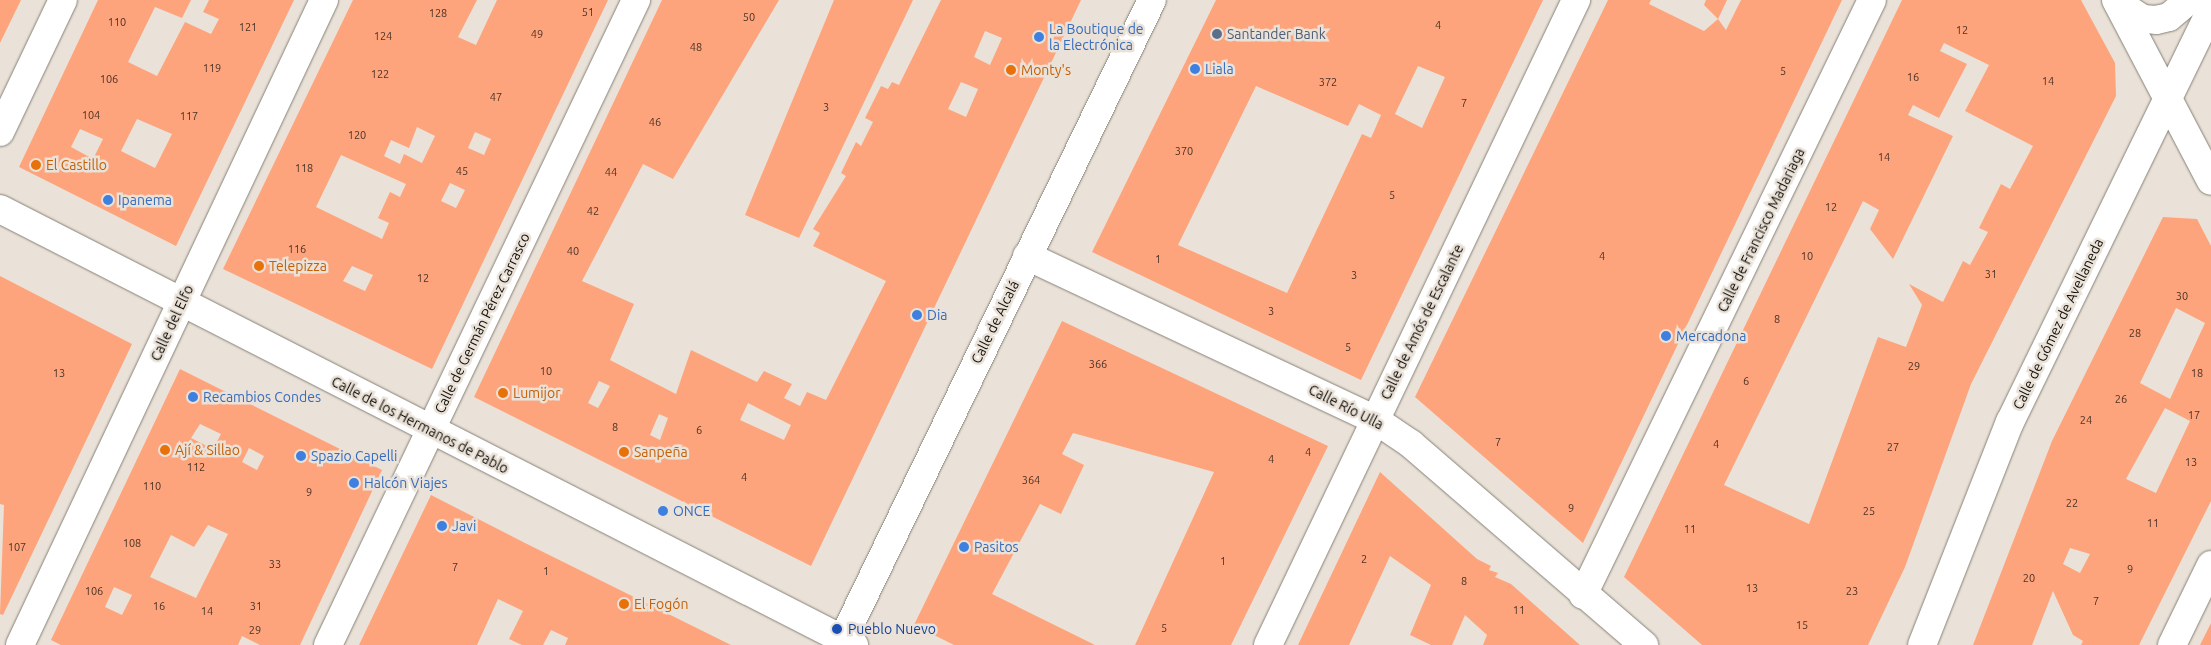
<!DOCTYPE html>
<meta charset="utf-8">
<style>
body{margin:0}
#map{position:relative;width:2211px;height:645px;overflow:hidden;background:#eae2d8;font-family:Ubuntu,sans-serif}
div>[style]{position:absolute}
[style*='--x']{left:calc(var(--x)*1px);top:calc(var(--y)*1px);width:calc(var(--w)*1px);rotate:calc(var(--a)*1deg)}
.building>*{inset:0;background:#fea47c}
.roads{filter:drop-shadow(0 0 1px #878077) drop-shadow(0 0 1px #878077)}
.minor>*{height:28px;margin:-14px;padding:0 14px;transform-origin:14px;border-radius:14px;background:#fff}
.primary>*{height:28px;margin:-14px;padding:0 14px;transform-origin:14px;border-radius:14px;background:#fff}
.dots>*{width:14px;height:14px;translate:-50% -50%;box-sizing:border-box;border:2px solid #eae2d8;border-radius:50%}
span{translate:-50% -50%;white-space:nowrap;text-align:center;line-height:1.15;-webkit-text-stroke:5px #eae2d8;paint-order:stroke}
.number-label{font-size:11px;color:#4a3225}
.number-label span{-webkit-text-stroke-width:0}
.shop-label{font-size:14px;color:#366cbe}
.left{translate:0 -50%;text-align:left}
.service-label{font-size:14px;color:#4e5e75}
.food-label{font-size:14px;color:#c56008}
.street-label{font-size:14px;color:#0e0c08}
.transit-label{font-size:14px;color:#164399}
</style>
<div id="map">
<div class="building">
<div style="clip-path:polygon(0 0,21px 0,0 43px)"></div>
<div style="clip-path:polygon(evenodd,98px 0,191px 0,182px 18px,155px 7px,128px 62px,157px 76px,185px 22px,211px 34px,219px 19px,203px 12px,209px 0,294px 0,176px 246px,19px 167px,98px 0,137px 119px,172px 134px,155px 168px,121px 151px,137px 119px,98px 0,80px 129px,103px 139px,93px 159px,71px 147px,80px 129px)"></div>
<div style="clip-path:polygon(evenodd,353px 0,477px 0,458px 37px,476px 45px,497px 0,608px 0,432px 369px,223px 269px,353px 0,417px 127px,435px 136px,422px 163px,404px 154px,400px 164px,384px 156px,391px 140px,409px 148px,417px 127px,353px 0,475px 132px,491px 139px,484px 155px,468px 148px,475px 132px,353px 0,341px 155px,406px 184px,400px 197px,390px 192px,378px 218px,389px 223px,382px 239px,316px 207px,341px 155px,353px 0,450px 183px,465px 190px,456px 208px,441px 201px,450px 183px,353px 0,352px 266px,373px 275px,365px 291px,343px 281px,352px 266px)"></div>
<div style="clip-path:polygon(evenodd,662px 0,779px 0,673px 179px,643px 164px,582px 281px,634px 304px,610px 360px,676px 394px,691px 350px,757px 382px,764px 371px,792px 384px,784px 398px,800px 406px,807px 392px,826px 400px,886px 281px,813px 246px,820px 233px,813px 229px,846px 176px,841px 173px,856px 142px,861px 146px,873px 122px,865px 118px,881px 86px,888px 89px,892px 82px,899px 85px,941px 0,1081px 0,811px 566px,474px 397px,662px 0,985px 31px,1002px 38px,990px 65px,974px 57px,985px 31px,662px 0,961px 82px,978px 89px,966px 117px,948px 109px,961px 82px,662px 0,599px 381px,610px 386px,598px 408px,588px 403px,599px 381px,662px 0,748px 403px,791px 425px,784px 440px,740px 420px,748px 403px,662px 0,659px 414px,668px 418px,660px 440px,650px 435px,659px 414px)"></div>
<div style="clip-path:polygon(834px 0,913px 0,799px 238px,745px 215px)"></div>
<div style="clip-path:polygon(evenodd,1216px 0,1543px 0,1361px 380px,1092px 252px,1216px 0,1418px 66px,1445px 77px,1422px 128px,1395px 114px,1418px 66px,1216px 0,1256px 86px,1348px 126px,1359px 104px,1381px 115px,1371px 138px,1362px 134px,1287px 293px,1178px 245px,1256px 86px)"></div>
<div style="clip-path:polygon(1608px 0,1651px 0,1649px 4px,1704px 31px,1718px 19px,1726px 30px,1741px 0,1842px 0,1583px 543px,1415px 397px)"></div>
<div style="clip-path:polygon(1706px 0,1727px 0,1718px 19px,1704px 5px)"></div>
<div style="clip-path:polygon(evenodd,1902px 0,2081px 0,2115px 63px,2116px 96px,1971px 384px,1905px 567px,1868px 645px,1702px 645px,1624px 577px,1902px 0,1944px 43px,1989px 65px,1965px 111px,2033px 146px,2010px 189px,2001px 184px,1979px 228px,1988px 232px,1970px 265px,1963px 261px,1943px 302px,1909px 284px,1922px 305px,1906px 347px,1878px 337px,1809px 524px,1724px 485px,1863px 201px,1879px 210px,1870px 229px,1893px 259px,1953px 136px,1908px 115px,1913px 105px,1939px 118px,1967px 64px,1940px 51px,1944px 43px)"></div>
<div style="clip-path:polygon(evenodd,2163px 217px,2197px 219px,2211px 246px,2211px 501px,2139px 645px,2081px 645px,2083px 641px,2073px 635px,2053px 591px,2032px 645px,1973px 645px,2052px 441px,2163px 217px,2176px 308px,2205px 323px,2170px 399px,2140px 383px,2176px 308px,2163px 217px,2165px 408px,2190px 421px,2156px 493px,2126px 479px,2165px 408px,2163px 217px,2070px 548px,2090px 554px,2080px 573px,2063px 564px,2070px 548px)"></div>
<div style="clip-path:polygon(0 276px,132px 344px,3px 615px,0 614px,4px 505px,0 504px)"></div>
<div style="clip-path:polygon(1062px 321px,1328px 446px,1231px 645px,1135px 645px,1214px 472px,1073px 433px,1062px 454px,1084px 465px,1061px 514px,1040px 504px,992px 594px,1095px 645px,954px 645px,914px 625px)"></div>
<div style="clip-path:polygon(evenodd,180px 369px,382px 470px,300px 645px,260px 645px,242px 636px,238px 645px,61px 645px,51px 640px,180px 369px,200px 424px,221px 434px,213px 449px,191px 438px,200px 424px,180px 369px,249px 448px,264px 456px,257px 470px,242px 462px,249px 448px,180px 369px,208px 525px,228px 534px,196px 598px,150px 577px,171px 535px,194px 547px,208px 525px,180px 369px,114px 587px,132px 595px,122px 615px,105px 607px,114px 587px)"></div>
<div style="clip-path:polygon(1380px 472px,1477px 559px,1491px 566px,1489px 570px,1498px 573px,1495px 577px,1511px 584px,1580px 645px,1483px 645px,1487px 635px,1465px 615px,1452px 645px,1431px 645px,1410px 635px,1431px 585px,1390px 556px,1349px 645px,1298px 645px)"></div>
<div style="clip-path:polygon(431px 495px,525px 543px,731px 645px,565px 645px,568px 638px,551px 630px,543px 645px,522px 645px,509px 639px,523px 611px,498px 599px,477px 645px,359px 645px)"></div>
<div style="clip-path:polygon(2211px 623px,2211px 645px,2200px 645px)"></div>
</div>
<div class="roads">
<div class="minor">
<div style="--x:2116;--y:0;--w:204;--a:62.3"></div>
<div style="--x:2118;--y:3;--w:30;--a:33"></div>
<div style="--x:2143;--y:19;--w:13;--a:4"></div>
<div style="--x:2156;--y:20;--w:13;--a:-13"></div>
<div style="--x:2169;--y:17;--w:26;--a:-40"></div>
<div style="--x:0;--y:132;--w:146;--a:-64.5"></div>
<div style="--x:0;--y:209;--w:959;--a:27.05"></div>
<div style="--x:1027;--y:256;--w:383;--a:25.2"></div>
<div style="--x:1374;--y:419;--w:45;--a:34"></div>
<div style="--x:1411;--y:444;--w:308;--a:40.8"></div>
<div style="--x:1583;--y:595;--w:661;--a:-64.09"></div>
<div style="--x:20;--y:645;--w:713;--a:-64.76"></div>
<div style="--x:328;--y:645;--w:715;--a:-64.47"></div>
<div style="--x:1268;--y:645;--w:715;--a:-64.47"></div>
<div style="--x:1922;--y:645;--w:240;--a:-68.5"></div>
<div style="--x:2010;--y:422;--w:458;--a:-64"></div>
<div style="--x:2172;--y:645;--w:89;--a:-64"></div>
</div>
<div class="primary">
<div style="--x:840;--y:645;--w:716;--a:-64.19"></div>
</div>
</div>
<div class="dots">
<div style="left:1217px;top:34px;background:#5c6f8a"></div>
<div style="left:1039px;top:37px;background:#3f7fe0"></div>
<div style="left:1195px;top:69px;background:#3f7fe0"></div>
<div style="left:1011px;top:70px;background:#e8710a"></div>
<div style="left:36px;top:165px;background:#e8710a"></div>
<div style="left:108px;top:200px;background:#3f7fe0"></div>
<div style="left:259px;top:266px;background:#e8710a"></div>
<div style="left:917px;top:315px;background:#3f7fe0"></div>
<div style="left:1666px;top:336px;background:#3f7fe0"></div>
<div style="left:503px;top:393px;background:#e8710a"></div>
<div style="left:193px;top:397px;background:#3f7fe0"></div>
<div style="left:165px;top:450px;background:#e8710a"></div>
<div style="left:624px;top:452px;background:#e8710a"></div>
<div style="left:301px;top:456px;background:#3f7fe0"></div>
<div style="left:354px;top:483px;background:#3f7fe0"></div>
<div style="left:663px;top:511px;background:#3f7fe0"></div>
<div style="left:442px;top:526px;background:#3f7fe0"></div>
<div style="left:964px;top:547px;background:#3f7fe0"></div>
<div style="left:624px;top:604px;background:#e8710a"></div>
<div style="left:837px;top:629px;background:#1a4fb4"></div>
</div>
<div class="number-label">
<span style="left:588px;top:12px">51</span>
<span style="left:438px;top:13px">128</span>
<span style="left:749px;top:17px">50</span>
<span style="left:117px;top:22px">110</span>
<span style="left:1438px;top:25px">4</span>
<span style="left:248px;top:27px">121</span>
<span style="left:1962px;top:30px">12</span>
<span style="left:537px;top:34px">49</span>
<span style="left:383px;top:36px">124</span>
<span style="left:696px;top:47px">48</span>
<span style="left:212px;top:68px">119</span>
<span style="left:1783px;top:71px">5</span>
<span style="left:380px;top:74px">122</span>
<span style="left:1913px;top:77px">16</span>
<span style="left:109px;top:79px">106</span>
<span style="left:2048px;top:81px">14</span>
<span style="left:1328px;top:82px">372</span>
<span style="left:496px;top:97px">47</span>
<span style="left:1464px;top:103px">7</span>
<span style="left:826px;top:107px">3</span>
<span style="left:91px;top:115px">104</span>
<span style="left:189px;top:116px">117</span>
<span style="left:655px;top:122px">46</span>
<span style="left:357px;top:135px">120</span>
<span style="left:1184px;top:151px">370</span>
<span style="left:1884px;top:157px">14</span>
<span style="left:304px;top:168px">118</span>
<span style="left:462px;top:171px">45</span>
<span style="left:611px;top:172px">44</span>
<span style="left:1392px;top:195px">5</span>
<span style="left:1831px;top:207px">12</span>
<span style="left:593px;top:211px">42</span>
<span style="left:297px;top:249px">116</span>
<span style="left:573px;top:251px">40</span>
<span style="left:1602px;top:256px">4</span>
<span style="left:1807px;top:256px">10</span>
<span style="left:1158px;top:259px">1</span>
<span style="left:1991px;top:274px">31</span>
<span style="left:1354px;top:275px">3</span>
<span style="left:423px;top:278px">12</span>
<span style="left:2182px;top:296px">30</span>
<span style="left:1271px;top:311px">3</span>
<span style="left:1777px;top:319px">8</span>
<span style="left:2135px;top:333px">28</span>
<span style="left:1348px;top:347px">5</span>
<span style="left:1098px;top:364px">366</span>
<span style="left:1914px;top:366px">29</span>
<span style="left:546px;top:371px">10</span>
<span style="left:59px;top:373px">13</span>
<span style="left:2197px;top:373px">18</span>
<span style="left:1746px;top:381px">6</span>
<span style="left:2121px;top:399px">26</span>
<span style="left:2194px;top:415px">17</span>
<span style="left:2086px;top:420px">24</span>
<span style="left:615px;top:427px">8</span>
<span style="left:699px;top:430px">6</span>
<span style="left:1498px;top:442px">7</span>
<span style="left:1716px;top:444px">4</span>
<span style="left:1893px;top:447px">27</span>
<span style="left:1308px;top:452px">4</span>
<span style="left:1271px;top:459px">4</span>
<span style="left:2191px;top:462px">13</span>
<span style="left:196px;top:467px">112</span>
<span style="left:744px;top:477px">4</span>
<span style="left:1031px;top:480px">364</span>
<span style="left:152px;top:486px">110</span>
<span style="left:309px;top:492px">9</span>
<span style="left:2072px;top:503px">22</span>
<span style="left:1571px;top:508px">9</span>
<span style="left:1869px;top:511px">25</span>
<span style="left:2153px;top:523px">11</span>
<span style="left:1690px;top:529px">11</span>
<span style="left:132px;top:543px">108</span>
<span style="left:17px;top:547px">107</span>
<span style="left:1364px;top:559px">2</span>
<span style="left:1223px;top:561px">1</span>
<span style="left:275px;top:564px">33</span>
<span style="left:455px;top:567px">7</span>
<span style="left:2130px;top:569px">9</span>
<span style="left:546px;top:571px">1</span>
<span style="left:2029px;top:578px">20</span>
<span style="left:1464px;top:581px">8</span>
<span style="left:1752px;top:588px">13</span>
<span style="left:94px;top:591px">106</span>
<span style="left:1852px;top:591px">23</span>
<span style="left:2096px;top:601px">7</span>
<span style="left:159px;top:606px">16</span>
<span style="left:256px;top:606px">31</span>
<span style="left:1519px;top:610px">11</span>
<span style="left:207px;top:611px">14</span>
<span style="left:1802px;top:625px">15</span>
<span style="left:1164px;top:628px">5</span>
<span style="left:255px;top:630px">29</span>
</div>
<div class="shop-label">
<span class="left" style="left:1049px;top:37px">La Boutique de<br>la Electrónica</span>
<span class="left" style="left:1205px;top:69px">Liala</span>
<span class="left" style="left:118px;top:200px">Ipanema</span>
<span class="left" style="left:927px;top:315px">Dia</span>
<span class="left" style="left:1676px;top:336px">Mercadona</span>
<span class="left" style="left:203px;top:397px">Recambios Condes</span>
<span class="left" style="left:311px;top:456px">Spazio Capelli</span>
<span class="left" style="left:364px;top:483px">Halcón Viajes</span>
<span class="left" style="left:673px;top:511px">ONCE</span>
<span class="left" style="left:452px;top:526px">Javi</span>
<span class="left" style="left:974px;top:547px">Pasitos</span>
</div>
<div class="service-label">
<span class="left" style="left:1227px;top:34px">Santander Bank</span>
</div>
<div class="food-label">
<span class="left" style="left:1021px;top:70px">Monty's</span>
<span class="left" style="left:46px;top:165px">El Castillo</span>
<span class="left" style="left:269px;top:266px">Telepizza</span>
<span class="left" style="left:513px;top:393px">Lumijor</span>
<span class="left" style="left:175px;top:450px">Ají &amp; Sillao</span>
<span class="left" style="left:634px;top:452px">Sanpeña</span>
<span class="left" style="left:634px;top:604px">El Fogón</span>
</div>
<div class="street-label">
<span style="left:1761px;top:230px;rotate:-64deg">Calle de Francisco Madariaga</span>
<span style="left:995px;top:322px;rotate:-64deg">Calle de Alcalá</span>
<span style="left:1422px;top:322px;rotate:-64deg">Calle de Amós de Escalante</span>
<span style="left:172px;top:323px;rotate:-65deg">Calle del Elfo</span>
<span style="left:482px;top:323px;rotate:-64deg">Calle de Germán Pérez Carrasco</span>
<span style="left:2058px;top:324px;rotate:-64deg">Calle de Gómez de Avellaneda</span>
<span style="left:1346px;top:407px;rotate:27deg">Calle Río Ulla</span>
<span style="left:420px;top:425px;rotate:27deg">Calle de los Hermanos de Pablo</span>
</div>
<div class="transit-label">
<span class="left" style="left:848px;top:629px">Pueblo Nuevo</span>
</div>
</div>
